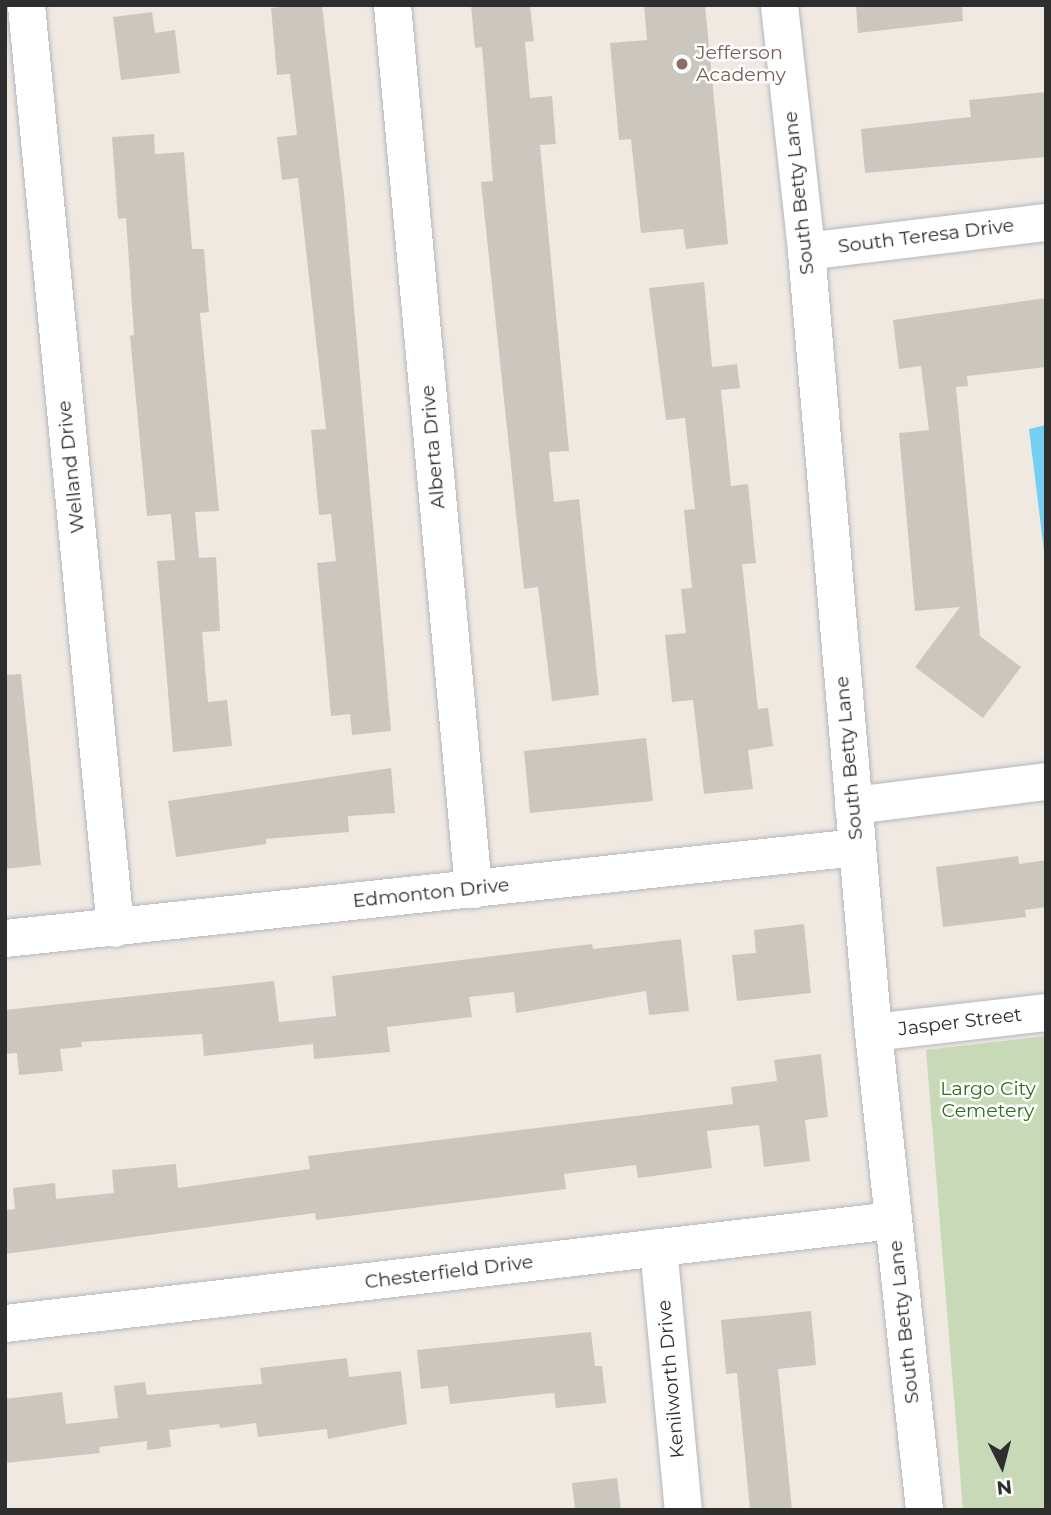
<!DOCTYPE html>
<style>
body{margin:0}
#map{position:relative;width:1051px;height:1515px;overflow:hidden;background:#efe9e1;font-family:Montserrat,sans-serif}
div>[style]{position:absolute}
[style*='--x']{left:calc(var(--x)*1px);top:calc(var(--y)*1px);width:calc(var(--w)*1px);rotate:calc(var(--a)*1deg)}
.cemetery>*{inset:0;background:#c8d9b8}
.water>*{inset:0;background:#75cff0}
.building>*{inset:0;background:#cbc7bf}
.roads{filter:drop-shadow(0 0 2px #b4b7c1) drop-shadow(0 0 2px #b4b7c1)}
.minor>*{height:37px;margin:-18.5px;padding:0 18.5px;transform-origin:18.5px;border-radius:18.5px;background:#fff}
.dots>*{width:19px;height:19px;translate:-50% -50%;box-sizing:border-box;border:4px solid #fff;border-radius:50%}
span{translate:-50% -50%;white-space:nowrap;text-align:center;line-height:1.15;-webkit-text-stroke:5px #fff;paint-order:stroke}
.education-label{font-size:19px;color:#785e54}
.left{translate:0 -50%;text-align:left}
.street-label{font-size:19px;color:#2e2e2e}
.park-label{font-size:19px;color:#2c6e1b}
.frame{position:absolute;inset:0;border:7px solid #2e2e2e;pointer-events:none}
.north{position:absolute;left:967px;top:1431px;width:70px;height:70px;-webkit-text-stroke:5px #fff;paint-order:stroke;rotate:174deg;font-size:19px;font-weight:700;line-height:28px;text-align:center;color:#2e2e2e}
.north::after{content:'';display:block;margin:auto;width:24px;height:32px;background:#2e2e2e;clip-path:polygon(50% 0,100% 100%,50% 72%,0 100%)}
</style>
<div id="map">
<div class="cemetery">
<div style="clip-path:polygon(1046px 1036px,1046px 1510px,963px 1510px,926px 1050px)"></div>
</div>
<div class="water">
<div style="clip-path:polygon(1046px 425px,1046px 567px,1029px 429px)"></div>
</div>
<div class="building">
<div style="clip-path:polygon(300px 5px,322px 5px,344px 193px,391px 731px,352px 735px,350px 714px,331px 716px,317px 563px,336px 561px,331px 514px,319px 515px,311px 430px,326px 429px,298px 178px,282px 180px,277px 137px,297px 135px,290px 74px,277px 75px,271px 8px)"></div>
<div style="clip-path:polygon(471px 5px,530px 5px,534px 41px,525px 42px,530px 98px,552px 96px,556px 144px,540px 145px,569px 451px,549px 452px,554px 502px,579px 499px,599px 695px,552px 701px,538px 587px,524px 589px,481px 182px,493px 181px,482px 47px,475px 48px)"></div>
<div style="clip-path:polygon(644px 5px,705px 5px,728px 244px,686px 249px,683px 229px,641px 233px,631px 139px,619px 140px,610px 43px,647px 40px)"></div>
<div style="clip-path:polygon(856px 5px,962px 5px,963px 21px,858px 33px)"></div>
<div style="clip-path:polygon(152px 12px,155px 33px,175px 30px,180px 73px,121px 80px,113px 17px)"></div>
<div style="clip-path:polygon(1046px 92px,1046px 157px,865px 173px,861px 129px,971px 117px,969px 100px)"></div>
<div style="clip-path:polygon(154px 134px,155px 154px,184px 152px,192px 249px,204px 249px,209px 312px,200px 313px,219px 511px,195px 512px,199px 558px,216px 557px,220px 631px,202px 632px,208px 702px,227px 700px,232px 746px,173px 752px,157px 561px,175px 560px,171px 514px,147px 516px,130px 336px,134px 335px,126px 218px,118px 219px,112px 137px)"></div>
<div style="clip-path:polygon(704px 282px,712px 367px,737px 364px,740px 388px,721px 390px,731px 486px,748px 484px,756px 563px,742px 564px,758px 709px,768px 708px,773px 746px,748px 750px,753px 789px,704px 794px,693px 700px,672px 702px,665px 635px,686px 633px,681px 589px,692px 588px,684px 510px,695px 509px,685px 418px,666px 420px,649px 288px)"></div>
<div style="clip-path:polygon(1046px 298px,1046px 367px,967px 376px,968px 386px,956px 387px,980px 636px,1021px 667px,983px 718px,915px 667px,960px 607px,915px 611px,899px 433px,929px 430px,921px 366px,899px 369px,893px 320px)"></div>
<div style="clip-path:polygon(21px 674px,41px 865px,5px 869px,5px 675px)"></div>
<div style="clip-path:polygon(646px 738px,653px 801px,530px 813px,524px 751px)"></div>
<div style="clip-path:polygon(391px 768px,395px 813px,348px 816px,349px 832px,266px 839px,266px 844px,176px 857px,168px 801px)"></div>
<div style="clip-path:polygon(1018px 856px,1019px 864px,1046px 860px,1046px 907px,1025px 910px,1026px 917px,943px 927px,936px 867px)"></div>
<div style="clip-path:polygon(804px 924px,811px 993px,737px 1001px,732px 955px,756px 953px,754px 930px)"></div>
<div style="clip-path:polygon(681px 939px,689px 1011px,649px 1015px,646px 991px,516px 1013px,514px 992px,469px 997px,472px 1017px,387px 1027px,390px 1052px,314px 1059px,313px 1044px,204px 1056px,202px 1034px,81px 1042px,82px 1047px,60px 1049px,63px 1071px,19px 1075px,17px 1053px,5px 1054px,5px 1010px,274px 981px,279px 1022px,336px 1016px,332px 976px,592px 944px,593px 949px)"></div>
<div style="clip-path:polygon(821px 1054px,828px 1117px,805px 1120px,810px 1161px,764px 1167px,759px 1125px,707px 1131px,712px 1168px,638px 1178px,636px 1165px,564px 1174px,566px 1189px,316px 1220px,315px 1213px,5px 1254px,5px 1210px,15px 1209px,13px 1188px,55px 1183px,56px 1199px,114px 1193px,112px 1170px,176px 1164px,178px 1188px,310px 1169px,308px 1156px,733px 1104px,731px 1087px,777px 1081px,774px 1060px)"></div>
<div style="clip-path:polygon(811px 1311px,816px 1365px,778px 1369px,792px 1510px,750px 1510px,737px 1373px,726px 1374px,721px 1320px)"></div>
<div style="clip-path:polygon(591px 1332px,595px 1366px,602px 1366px,606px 1403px,556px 1408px,554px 1393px,450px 1404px,448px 1386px,421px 1389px,417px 1350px)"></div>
<div style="clip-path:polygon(347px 1358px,349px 1377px,401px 1371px,407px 1424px,328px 1439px,327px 1429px,258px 1437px,256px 1423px,220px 1428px,219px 1424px,169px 1430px,171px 1447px,147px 1450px,147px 1441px,99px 1447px,100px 1453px,5px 1463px,5px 1399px,62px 1392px,66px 1424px,118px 1418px,114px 1386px,145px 1382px,147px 1395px,262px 1384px,260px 1368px)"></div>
<div style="clip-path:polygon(617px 1478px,621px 1510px,575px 1510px,572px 1483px)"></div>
</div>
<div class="roads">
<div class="minor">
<div style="--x:26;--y:5;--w:927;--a:84.49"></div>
<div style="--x:392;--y:5;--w:888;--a:84.76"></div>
<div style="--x:779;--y:5;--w:247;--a:83.7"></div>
<div style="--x:806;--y:251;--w:784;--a:85.1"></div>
<div style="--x:873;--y:1032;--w:481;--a:83.9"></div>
<div style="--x:806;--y:251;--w:242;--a:-6.9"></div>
<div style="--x:853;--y:805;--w:194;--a:-7.1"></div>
<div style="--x:5;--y:938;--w:857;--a:-6.1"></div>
<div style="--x:873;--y:1032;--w:174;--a:-6.6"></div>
<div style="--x:658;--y:1247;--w:264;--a:84.6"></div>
<div style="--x:5;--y:1323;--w:894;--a:-6.62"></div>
</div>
</div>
<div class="dots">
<div style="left:682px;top:64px;background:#8d6e63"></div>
</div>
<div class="education-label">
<span class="left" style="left:696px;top:64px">Jefferson<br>Academy</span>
</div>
<div class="street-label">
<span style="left:799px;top:193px;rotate:-96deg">South Betty Lane</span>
<span style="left:926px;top:236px;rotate:-7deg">South Teresa Drive</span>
<span style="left:433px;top:447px;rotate:-95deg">Alberta Drive</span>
<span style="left:71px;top:467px;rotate:-96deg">Welland Drive</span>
<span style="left:849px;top:758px;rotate:-95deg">South Betty Lane</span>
<span style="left:431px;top:893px;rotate:-6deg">Edmonton Drive</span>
<span style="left:960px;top:1022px;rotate:-7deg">Jasper Street</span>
<span style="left:449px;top:1272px;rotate:-7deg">Chesterfield Drive</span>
<span style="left:904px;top:1322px;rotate:-96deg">South Betty Lane</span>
<span style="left:671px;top:1379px;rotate:-95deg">Kenilworth Drive</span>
</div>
<div class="park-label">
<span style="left:988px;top:1100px">Largo City<br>Cemetery</span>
</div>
<div class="frame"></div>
<div class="north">N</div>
</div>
